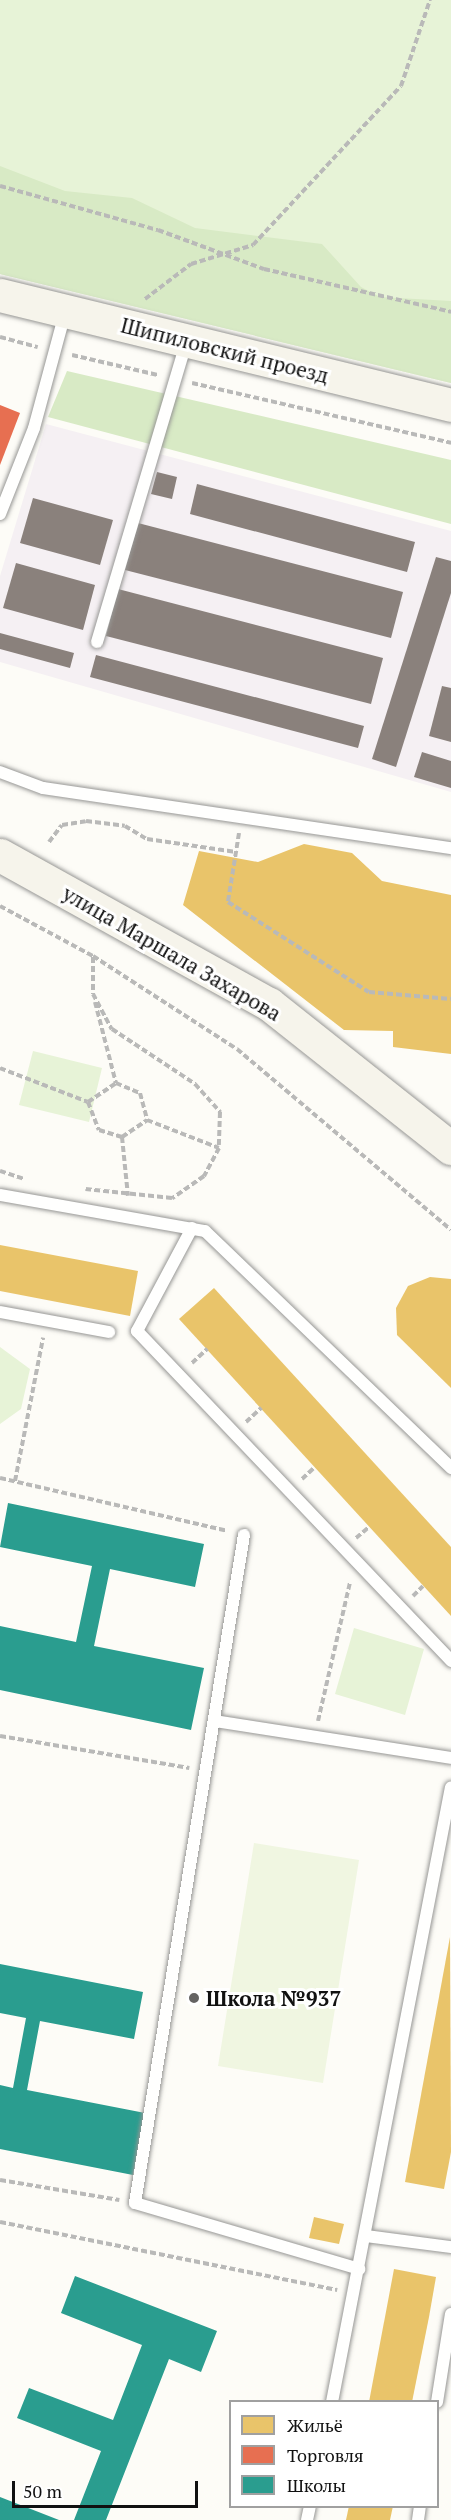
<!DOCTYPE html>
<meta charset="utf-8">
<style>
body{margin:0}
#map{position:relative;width:451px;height:2520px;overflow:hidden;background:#fdfcf7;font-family:"PT Serif",serif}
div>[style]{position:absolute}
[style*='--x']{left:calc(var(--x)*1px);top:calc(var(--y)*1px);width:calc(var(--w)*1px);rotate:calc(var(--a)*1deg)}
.industrial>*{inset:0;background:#f5f0f3}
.green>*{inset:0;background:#e7f3d7}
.forest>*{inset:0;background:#d8eac5}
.pitch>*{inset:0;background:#f0f6e1}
.homes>*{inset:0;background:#e9c46a}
.shops>*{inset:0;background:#e76f51}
.schools>*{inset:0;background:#2a9d8f}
.industry>*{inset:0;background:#8a817c}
.path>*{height:4px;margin-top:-2px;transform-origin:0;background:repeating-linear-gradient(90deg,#b9b9b8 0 6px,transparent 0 9px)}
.roads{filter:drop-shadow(0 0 2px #979795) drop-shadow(0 0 2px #979795)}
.lane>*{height:12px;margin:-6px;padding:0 6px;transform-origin:6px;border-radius:6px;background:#fffffe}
.secondary>*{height:33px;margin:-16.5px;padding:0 16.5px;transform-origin:16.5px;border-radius:16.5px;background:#f6f4eb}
.dots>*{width:16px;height:16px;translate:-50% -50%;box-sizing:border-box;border:3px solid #fff;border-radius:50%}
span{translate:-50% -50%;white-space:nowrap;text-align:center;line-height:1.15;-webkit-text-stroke:6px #fff;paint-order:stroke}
.street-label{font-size:21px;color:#111}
.poi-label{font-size:21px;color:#111;font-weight:700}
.left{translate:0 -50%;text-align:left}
.legend{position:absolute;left:229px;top:2400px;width:210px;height:108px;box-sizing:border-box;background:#fff;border:2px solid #a0a0a0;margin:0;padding:8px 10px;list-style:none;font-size:18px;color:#111}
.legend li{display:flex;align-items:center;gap:12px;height:30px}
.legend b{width:30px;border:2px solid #a0a0a0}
.scale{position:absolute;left:12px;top:2481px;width:186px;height:27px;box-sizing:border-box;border:3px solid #111;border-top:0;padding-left:8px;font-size:18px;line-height:21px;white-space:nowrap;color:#111;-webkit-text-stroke:4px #fff;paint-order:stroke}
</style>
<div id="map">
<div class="industrial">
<div style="clip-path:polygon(46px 424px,451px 531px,451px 792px,0 662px,0 576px)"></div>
</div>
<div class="green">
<div style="clip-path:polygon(0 0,451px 0,451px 383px,0 274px)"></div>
<div style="clip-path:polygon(33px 1051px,102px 1068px,89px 1122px,19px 1105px)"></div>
<div style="clip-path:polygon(0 1347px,30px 1369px,21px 1409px,0 1424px)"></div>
<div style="clip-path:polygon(354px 1628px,424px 1649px,405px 1715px,335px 1694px)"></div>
</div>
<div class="forest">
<div style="clip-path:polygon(0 166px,65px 191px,132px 198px,195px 228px,322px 244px,361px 287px,380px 297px,451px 301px,451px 383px,0 274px)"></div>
<div style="clip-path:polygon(67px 371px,451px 460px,451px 524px,48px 417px)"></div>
</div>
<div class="pitch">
<div style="clip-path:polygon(254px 1843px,359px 1860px,323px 2083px,218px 2066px)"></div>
</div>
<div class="homes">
<div style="clip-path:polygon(304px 844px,352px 853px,382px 881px,451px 895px,451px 1054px,393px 1047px,393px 1031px,344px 1030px,183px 905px,199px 851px,258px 862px)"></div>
<div style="clip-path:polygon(0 1245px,138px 1271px,130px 1316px,0 1291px)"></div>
<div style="clip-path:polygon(430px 1277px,451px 1279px,451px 1388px,397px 1335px,396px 1308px,408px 1286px)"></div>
<div style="clip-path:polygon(214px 1288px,451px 1547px,451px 1616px,179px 1319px)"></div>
<div style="clip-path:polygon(450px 1937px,451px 2152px,444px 2189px,405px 2182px)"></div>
<div style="clip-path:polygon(314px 2217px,344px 2224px,339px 2244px,309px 2238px)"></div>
<div style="clip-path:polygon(394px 2269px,436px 2277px,429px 2317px,412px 2402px,369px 2402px)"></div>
<div style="clip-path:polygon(349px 2506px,393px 2506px,390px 2520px,346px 2520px)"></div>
</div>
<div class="shops">
<div style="clip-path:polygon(0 405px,20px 413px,0 465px)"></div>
</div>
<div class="schools">
<div style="clip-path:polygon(8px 1503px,204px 1544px,195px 1587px,110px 1569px,94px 1646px,204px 1668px,191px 1730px,0 1690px,0 1626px,76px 1642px,92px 1566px,0 1547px)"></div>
<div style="clip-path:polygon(0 1964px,143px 1992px,134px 2039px,40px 2021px,27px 2090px,145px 2113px,133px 2175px,0 2149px,0 2085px,13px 2088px,26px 2018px,0 2013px)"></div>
<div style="clip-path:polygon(75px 2276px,217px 2331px,201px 2372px,169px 2359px,106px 2520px,74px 2520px,101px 2451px,17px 2418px,29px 2388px,113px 2420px,142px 2345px,61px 2313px)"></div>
<div style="clip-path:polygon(0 2497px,59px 2520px,0 2520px)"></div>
</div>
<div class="industry">
<div style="clip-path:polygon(157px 472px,177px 477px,172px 499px,151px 494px)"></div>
<div style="clip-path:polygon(197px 484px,415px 542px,407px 572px,190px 514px)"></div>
<div style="clip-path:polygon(33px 498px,113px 520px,100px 565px,20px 543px)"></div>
<div style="clip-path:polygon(138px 523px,403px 592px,391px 638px,125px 570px)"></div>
<div style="clip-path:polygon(436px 557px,451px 561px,451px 593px,396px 767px,372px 759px)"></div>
<div style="clip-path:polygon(16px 563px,95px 585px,83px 630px,3px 608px)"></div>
<div style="clip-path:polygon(118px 589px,383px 658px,371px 704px,106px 636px)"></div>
<div style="clip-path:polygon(0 633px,74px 653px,70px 668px,0 649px)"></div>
<div style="clip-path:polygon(96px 655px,364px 726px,358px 748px,90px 677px)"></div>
<div style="clip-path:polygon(442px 686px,451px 688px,451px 742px,429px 736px)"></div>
<div style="clip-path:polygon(422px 752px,451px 761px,451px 788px,414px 777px)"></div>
</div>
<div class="path">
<div style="--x:0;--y:186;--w:164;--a:15.6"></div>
<div style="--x:158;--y:230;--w:113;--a:20.2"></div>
<div style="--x:264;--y:269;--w:192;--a:12.9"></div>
<div style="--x:145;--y:299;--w:58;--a:-37.3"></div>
<div style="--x:191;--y:264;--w:65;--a:-17"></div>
<div style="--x:253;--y:245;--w:217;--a:-47.1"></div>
<div style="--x:401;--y:86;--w:91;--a:-71.4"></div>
<div style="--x:0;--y:337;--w:39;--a:15"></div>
<div style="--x:72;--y:355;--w:88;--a:13.1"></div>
<div style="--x:192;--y:383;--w:266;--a:13"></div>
<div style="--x:239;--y:833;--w:70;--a:99.1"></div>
<div style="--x:228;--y:902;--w:167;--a:32.6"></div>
<div style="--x:369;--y:992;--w:82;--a:4.9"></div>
<div style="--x:49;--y:842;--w:21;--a:-53"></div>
<div style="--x:62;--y:825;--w:24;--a:-9"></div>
<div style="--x:86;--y:821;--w:39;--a:7"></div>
<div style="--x:125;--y:826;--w:26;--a:31"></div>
<div style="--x:147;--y:839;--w:90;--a:8.3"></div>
<div style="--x:0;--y:906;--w:106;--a:28.3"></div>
<div style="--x:93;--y:956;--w:171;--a:32.9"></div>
<div style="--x:237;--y:1049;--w:280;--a:40.2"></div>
<div style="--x:93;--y:957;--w:37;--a:90"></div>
<div style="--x:93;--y:994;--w:40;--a:62"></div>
<div style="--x:112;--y:1029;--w:100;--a:33.5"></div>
<div style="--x:195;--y:1084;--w:38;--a:48"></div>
<div style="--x:220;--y:1112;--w:36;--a:92"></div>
<div style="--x:95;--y:1002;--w:84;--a:75.5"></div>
<div style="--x:0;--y:1068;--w:94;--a:21.1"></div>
<div style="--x:88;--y:1102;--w:30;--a:69"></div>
<div style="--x:99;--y:1130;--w:24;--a:17"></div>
<div style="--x:122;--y:1137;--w:30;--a:-34"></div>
<div style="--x:147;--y:1120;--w:77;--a:21.3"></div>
<div style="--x:219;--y:1148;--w:32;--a:118"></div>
<div style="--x:204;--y:1176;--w:39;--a:145"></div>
<div style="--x:172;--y:1198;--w:87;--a:-174.1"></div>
<div style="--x:88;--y:1102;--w:34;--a:-34"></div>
<div style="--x:116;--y:1083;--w:26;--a:23"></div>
<div style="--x:140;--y:1093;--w:28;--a:75"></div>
<div style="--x:122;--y:1137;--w:59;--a:84.2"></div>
<div style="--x:0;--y:1171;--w:26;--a:18"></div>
<div style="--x:192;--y:1363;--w:21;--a:-43"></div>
<div style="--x:246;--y:1422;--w:21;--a:-43"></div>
<div style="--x:0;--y:1478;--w:233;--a:13.1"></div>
<div style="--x:302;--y:1479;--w:18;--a:-43"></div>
<div style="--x:15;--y:1481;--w:146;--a:-78.9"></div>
<div style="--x:356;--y:1538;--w:17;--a:-40"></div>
<div style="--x:413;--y:1596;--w:14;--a:-45"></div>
<div style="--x:318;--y:1721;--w:143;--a:-77"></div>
<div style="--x:0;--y:1736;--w:192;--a:9.6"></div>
<div style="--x:0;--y:2180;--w:121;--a:9.5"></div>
<div style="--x:0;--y:2222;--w:344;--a:11.4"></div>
</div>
<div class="roads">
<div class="lane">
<div style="--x:0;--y:514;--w:92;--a:-68.4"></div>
<div style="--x:34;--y:428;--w:119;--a:-74.9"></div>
<div style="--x:97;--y:642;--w:314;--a:-73.4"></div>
<div style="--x:0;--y:772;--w:46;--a:20.4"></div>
<div style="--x:43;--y:788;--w:412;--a:8.4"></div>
<div style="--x:0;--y:1195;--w:208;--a:10"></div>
<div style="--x:205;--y:1231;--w:342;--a:43.9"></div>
<div style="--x:192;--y:1228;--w:117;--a:118.1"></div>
<div style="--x:137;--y:1331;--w:456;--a:46.4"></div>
<div style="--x:0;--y:1312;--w:111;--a:10.4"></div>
<div style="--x:244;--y:1535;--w:677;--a:99.27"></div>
<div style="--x:135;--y:2203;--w:234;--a:16.4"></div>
<div style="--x:215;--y:1721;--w:239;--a:8.9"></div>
<div style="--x:366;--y:2236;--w:86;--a:7.4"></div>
<div style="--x:332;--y:2402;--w:626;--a:-79.05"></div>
<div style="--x:437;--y:2402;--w:89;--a:-81"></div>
<div style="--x:307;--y:2520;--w:14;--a:-78"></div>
<div style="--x:418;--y:2520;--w:14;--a:-82"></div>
</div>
<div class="secondary">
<div style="--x:0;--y:295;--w:464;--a:13.7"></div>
<div style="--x:0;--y:855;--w:308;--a:29"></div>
<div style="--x:269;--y:1004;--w:232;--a:38.4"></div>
</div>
</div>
<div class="dots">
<div style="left:194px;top:1998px;background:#646362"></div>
</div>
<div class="street-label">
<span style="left:225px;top:350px;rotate:14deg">Шипиловский проезд</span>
<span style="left:172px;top:953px;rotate:30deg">улица Маршала Захарова</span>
</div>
<div class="poi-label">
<span class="left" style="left:206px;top:1998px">Школа №937</span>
</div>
<ul class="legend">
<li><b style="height:16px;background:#e9c46a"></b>Жильё</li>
<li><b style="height:16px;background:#e76f51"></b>Торговля</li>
<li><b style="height:16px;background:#2a9d8f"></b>Школы</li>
</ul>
<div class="scale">50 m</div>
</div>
